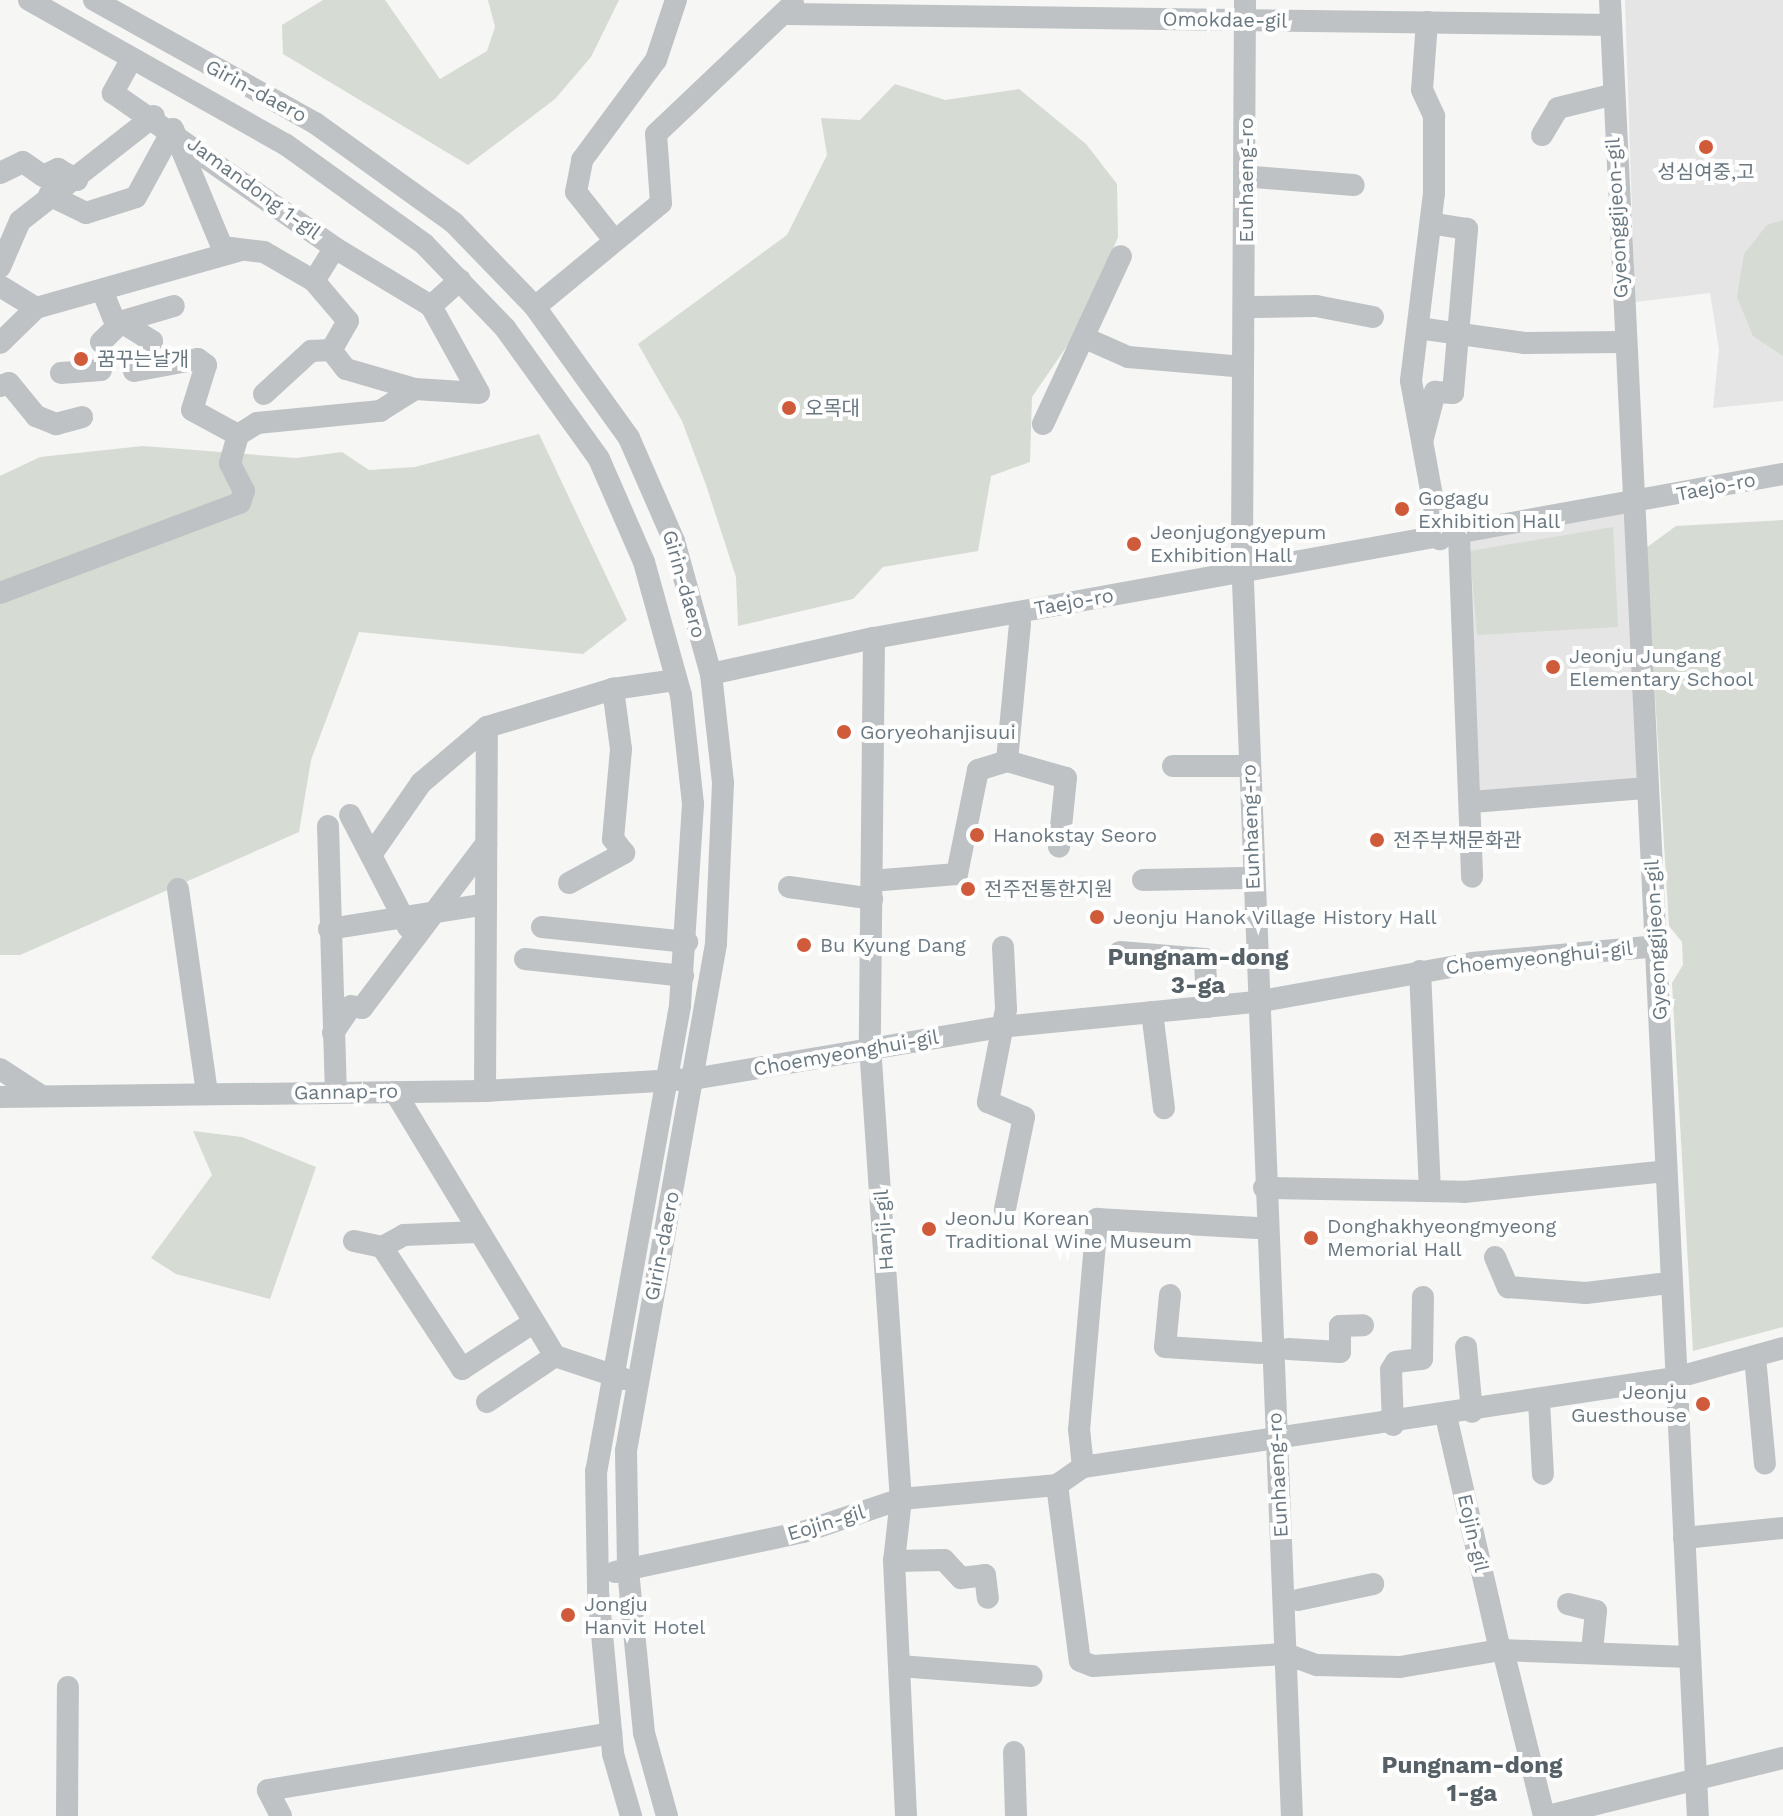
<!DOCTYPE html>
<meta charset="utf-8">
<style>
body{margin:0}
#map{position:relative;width:1783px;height:1816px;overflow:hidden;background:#f6f6f4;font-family:"Work Sans","Noto Sans KR",sans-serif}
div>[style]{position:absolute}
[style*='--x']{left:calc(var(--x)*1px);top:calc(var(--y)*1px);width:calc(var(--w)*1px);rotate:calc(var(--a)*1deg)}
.built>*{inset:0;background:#e4e5e4}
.green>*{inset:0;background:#d6dbd3}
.minor>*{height:22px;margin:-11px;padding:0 11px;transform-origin:11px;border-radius:11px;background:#bec2c5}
.dots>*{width:22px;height:22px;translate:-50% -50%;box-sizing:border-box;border:4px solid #fff;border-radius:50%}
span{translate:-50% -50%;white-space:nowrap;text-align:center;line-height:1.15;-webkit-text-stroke:8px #fff;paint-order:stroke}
.street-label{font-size:20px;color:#697781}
.poi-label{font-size:20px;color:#697781}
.left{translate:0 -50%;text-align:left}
.right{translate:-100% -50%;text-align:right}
.quarter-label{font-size:24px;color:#566067;font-weight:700}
</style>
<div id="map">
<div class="built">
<div style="clip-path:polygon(1625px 0,1783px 0,1783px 401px,1713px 408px,1719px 349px,1710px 293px,1635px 302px)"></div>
<div style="clip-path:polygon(1631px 503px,1647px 788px,1472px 802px,1459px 536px)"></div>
</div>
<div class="green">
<div style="clip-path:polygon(323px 0,385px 0,440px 79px,487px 51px,495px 27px,488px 0,619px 0,591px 57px,555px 99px,468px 165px,283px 54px,282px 25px)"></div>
<div style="clip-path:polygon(895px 84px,945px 100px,1019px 89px,1086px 144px,1117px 184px,1118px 237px,1082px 324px,1032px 397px,1030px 462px,991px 476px,978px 551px,883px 567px,853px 599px,738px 626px,736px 577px,706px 485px,682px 421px,638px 344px,787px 235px,827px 155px,821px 118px,860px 120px)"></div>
<div style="clip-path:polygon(1783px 220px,1783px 356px,1753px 336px,1737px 297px,1744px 254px,1767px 225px)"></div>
<div style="clip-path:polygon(539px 434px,627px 620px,583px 654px,359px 632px,311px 760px,299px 832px,20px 955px,0 955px,0 476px,40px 457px,143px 446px,296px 458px,342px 452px,369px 470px,415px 467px)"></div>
<div style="clip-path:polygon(1783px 520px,1783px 1327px,1693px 1351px,1672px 983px,1683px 965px,1682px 942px,1669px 926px,1646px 548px,1676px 526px)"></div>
<div style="clip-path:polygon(1613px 527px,1618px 627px,1477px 635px,1470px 551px)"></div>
<div style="clip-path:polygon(193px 1131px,242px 1137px,316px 1167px,270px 1299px,176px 1274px,151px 1258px,212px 1175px)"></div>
</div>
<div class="minor">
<div style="--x:29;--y:0;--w:294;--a:29.4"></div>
<div style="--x:285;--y:144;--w:171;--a:35.7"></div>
<div style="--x:424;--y:244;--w:117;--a:46"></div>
<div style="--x:505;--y:328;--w:161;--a:54.3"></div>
<div style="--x:599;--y:459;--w:112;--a:66.4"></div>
<div style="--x:644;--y:562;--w:138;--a:74.5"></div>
<div style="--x:681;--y:695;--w:110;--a:83.7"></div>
<div style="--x:693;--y:804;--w:202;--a:93.7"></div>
<div style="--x:680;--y:1006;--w:473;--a:100.2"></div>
<div style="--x:596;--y:1471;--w:120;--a:89"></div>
<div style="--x:598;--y:1591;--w:164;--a:84.7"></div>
<div style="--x:613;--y:1754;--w:65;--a:73.8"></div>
<div style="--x:94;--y:0;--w:253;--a:29.1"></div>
<div style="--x:315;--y:123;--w:171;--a:35.7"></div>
<div style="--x:454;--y:223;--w:117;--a:46"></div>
<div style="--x:535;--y:307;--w:161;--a:54.3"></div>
<div style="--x:629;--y:438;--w:112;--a:66.4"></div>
<div style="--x:674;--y:541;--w:138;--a:74.5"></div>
<div style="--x:711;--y:674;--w:110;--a:83.7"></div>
<div style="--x:723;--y:783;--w:161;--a:92.5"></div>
<div style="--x:716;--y:944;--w:515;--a:100.07"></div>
<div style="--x:626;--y:1451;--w:119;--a:89"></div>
<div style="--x:628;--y:1570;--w:164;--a:84.4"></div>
<div style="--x:644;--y:1733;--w:86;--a:74.5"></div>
<div style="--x:1245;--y:0;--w:557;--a:90.31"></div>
<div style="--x:1242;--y:557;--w:1260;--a:87.73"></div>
<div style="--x:1610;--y:0;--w:1818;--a:87.23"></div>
<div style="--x:787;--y:14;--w:824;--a:0.76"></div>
<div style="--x:1427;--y:22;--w:68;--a:94.2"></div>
<div style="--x:1422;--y:90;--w:29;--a:65"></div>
<div style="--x:1434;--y:116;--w:77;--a:90"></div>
<div style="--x:1434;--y:193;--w:189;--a:97"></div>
<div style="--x:1411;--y:381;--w:161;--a:79.6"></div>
<div style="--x:131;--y:60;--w:38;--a:119"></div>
<div style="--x:113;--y:93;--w:271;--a:34.9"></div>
<div style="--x:335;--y:248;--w:112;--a:31.1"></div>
<div style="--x:431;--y:306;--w:39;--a:-42"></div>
<div style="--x:173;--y:129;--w:128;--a:67.4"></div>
<div style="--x:222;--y:247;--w:42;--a:6.8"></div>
<div style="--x:264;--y:252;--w:58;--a:30.1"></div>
<div style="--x:314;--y:281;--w:52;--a:49.6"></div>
<div style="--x:348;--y:321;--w:34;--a:120"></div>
<div style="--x:1542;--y:135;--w:31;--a:-59"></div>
<div style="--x:1558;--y:108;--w:55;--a:-13.8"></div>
<div style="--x:0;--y:173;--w:25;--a:-26"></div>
<div style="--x:23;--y:162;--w:24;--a:35"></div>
<div style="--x:43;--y:176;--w:17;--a:-25"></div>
<div style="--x:58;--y:169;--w:22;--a:30"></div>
<div style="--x:1254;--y:177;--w:100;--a:4.6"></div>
<div style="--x:49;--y:195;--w:41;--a:25.9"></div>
<div style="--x:86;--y:213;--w:52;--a:-17.7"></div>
<div style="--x:136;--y:197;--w:77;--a:-61.4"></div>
<div style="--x:614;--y:240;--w:61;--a:-128.4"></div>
<div style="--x:576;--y:192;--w:33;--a:-79"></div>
<div style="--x:582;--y:160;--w:124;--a:-53.5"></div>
<div style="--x:656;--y:60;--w:63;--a:-71.6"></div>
<div style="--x:0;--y:267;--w:50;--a:-66.5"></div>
<div style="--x:20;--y:221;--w:170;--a:-38.1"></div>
<div style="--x:314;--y:281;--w:39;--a:-58"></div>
<div style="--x:0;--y:286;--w:42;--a:31.4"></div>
<div style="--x:102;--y:290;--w:29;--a:68"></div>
<div style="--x:113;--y:317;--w:46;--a:31.6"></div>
<div style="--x:431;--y:306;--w:99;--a:61.1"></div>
<div style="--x:535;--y:307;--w:163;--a:-39.5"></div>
<div style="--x:661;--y:203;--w:69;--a:-94.1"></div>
<div style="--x:656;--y:134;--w:189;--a:-43.5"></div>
<div style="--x:1254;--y:307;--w:62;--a:-0.9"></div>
<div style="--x:1316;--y:306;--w:58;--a:10.9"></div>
<div style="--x:1418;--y:328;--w:108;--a:8"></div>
<div style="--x:1525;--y:343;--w:98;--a:-0.6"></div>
<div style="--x:1085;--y:338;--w:47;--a:23.8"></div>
<div style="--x:1128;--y:357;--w:104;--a:4.9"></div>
<div style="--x:101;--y:342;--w:30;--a:-44"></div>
<div style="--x:123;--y:321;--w:53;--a:-16.4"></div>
<div style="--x:0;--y:343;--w:50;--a:-44.2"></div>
<div style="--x:36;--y:308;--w:210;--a:-15.8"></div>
<div style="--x:331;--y:350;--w:24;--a:52"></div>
<div style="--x:346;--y:369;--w:72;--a:16.2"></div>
<div style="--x:415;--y:389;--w:64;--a:3.6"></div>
<div style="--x:134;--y:371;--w:65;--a:-10.6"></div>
<div style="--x:198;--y:359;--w:10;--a:37"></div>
<div style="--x:206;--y:365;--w:47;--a:107.3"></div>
<div style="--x:192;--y:410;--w:52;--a:28.5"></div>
<div style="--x:61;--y:373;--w:40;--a:-4.3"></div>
<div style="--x:0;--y:386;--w:9;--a:-18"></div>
<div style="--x:9;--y:383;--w:43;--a:50.7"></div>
<div style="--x:36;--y:416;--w:22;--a:22"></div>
<div style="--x:56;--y:424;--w:27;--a:-15"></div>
<div style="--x:264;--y:394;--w:64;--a:-42.5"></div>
<div style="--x:311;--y:351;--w:20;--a:-3"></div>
<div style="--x:1043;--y:424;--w:185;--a:-65.1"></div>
<div style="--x:238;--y:435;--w:22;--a:-32"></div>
<div style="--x:257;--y:423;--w:124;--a:-5.6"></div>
<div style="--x:380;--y:411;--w:41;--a:-32.2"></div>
<div style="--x:1423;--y:438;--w:48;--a:-75.4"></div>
<div style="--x:1435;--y:392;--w:18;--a:3"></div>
<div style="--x:1453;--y:393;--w:165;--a:-85.1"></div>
<div style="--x:1467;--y:229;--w:36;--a:-171"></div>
<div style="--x:1459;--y:536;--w:341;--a:87.8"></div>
<div style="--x:0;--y:593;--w:256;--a:-20.6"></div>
<div style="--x:240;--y:503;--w:13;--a:-72"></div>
<div style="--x:244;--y:491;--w:31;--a:-117"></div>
<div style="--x:230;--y:463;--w:29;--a:-74"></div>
<div style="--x:874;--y:638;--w:408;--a:90.6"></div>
<div style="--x:870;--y:1046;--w:454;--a:86.1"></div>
<div style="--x:901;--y:1499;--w:62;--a:96.4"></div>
<div style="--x:894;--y:1561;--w:255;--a:87.3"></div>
<div style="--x:711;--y:674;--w:167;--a:-12.5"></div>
<div style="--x:874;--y:638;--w:924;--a:-10.23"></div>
<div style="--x:1007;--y:761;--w:61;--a:16.1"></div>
<div style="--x:1066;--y:778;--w:69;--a:95.8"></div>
<div style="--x:1173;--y:766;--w:67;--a:0"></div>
<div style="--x:1472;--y:802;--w:176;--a:-4.6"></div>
<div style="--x:350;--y:815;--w:126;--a:62.6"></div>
<div style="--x:328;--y:826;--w:267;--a:88.3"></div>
<div style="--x:371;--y:855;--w:88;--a:-55.2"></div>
<div style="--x:421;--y:783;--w:87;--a:-40.3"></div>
<div style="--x:487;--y:727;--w:132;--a:-16.8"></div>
<div style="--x:613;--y:689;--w:64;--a:-8.1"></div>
<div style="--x:883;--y:880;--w:74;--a:-4.6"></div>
<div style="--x:957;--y:874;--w:106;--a:-78.6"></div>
<div style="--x:978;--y:770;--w:30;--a:-17"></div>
<div style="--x:1007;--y:761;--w:138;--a:-84.6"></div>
<div style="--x:1143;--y:880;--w:101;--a:-1.1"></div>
<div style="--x:569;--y:883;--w:63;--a:-28.6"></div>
<div style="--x:624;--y:853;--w:18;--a:-128"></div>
<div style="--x:613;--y:839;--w:90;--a:-84.9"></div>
<div style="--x:621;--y:749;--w:61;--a:-97.6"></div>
<div style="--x:789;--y:887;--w:84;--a:8.2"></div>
<div style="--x:178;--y:889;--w:207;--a:81.9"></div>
<div style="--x:542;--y:927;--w:146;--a:5.9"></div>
<div style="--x:329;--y:929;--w:159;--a:-9"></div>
<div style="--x:1003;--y:947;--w:62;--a:87.2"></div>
<div style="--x:1006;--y:1009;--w:95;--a:101"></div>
<div style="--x:988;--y:1102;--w:39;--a:23"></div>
<div style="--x:1024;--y:1117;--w:94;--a:101.7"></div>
<div style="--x:1120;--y:952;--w:85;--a:4.7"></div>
<div style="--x:1205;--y:959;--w:48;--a:87.6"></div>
<div style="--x:525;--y:959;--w:159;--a:6.1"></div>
<div style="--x:1420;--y:971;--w:219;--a:87.4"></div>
<div style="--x:1152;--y:1012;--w:97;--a:82.9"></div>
<div style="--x:333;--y:1033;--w:32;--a:-56"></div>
<div style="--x:351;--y:1006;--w:11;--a:10"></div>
<div style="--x:362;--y:1008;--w:206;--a:-52.9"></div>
<div style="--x:0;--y:1069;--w:48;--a:33"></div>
<div style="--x:485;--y:1091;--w:364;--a:-89.7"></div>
<div style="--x:395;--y:1092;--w:309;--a:58.8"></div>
<div style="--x:555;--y:1356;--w:73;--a:18.4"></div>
<div style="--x:0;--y:1097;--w:485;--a:-0.7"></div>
<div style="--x:485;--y:1091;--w:208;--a:-3.3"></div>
<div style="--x:693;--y:1079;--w:311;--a:-9.6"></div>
<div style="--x:1000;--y:1027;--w:257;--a:-5.6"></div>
<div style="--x:1256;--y:1002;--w:219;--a:-10.2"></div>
<div style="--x:1472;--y:963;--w:187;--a:-5.2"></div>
<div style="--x:1264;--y:1188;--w:200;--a:1.1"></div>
<div style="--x:1464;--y:1192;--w:203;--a:-5.9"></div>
<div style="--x:477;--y:1232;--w:73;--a:177.6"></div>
<div style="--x:404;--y:1235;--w:25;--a:151"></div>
<div style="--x:382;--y:1247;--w:146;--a:56.7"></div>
<div style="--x:462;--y:1369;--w:86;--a:-33.1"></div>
<div style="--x:354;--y:1241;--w:29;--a:12"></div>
<div style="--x:1495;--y:1257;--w:33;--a:67"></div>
<div style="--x:1508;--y:1287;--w:78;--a:4.4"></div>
<div style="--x:1586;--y:1293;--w:75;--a:-6.9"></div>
<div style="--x:1170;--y:1295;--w:52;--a:95.5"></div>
<div style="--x:1165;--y:1347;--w:96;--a:3.6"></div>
<div style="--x:1466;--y:1347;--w:65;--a:84.7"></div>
<div style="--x:1288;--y:1349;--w:52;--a:3.3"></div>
<div style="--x:1340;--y:1352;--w:26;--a:-90"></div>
<div style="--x:1340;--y:1326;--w:23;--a:-2"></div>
<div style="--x:1755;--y:1357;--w:107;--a:84.7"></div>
<div style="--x:1539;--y:1401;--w:73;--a:86.9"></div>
<div style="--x:487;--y:1402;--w:82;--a:-34.1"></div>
<div style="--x:1446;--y:1416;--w:240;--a:77"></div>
<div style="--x:1393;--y:1425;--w:55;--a:-92.1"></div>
<div style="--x:1391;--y:1370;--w:9;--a:-58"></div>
<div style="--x:1396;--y:1362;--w:26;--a:-7"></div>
<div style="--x:1422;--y:1359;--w:62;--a:-89.1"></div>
<div style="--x:1083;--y:1467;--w:37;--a:-96"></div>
<div style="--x:1079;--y:1430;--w:212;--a:-85.1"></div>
<div style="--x:1097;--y:1219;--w:160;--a:3.2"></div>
<div style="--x:1057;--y:1485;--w:177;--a:82.6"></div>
<div style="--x:1080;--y:1661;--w:14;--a:21"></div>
<div style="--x:1093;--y:1666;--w:193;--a:-3.6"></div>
<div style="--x:1286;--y:1654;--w:33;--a:20"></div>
<div style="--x:1317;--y:1665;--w:83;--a:1.4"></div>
<div style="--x:1400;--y:1667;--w:101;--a:-9.6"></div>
<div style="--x:1500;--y:1650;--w:189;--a:2.1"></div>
<div style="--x:1684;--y:1538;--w:100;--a:-5.8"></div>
<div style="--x:894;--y:1561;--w:50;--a:-1.1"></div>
<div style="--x:944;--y:1560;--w:25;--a:47"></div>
<div style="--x:961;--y:1578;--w:24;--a:-7"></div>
<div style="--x:985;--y:1575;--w:23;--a:83"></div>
<div style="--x:615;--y:1572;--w:192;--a:-12"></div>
<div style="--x:803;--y:1532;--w:103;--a:-18.6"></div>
<div style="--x:901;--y:1499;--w:157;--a:-5.1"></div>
<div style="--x:1057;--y:1485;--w:32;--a:-35"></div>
<div style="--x:1083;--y:1467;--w:599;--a:-8.55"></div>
<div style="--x:1675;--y:1378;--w:112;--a:-15.5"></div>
<div style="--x:1298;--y:1600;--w:77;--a:-12"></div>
<div style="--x:1568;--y:1604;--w:29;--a:14"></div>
<div style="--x:1596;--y:1611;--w:40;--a:95.7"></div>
<div style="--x:1503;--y:1650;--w:171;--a:76.1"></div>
<div style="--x:899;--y:1666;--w:133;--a:4.3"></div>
<div style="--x:1014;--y:1752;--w:64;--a:88.2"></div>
<div style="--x:67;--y:1816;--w:129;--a:-89.6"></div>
<div style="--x:281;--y:1816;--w:29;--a:-117"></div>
<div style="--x:268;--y:1790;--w:348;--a:-9.4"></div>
<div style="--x:1548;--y:1816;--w:242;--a:-13.9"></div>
</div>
<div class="dots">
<div style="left:1706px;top:147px;background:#cf5b3b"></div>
<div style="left:81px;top:359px;background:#cf5b3b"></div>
<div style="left:789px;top:408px;background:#cf5b3b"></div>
<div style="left:1402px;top:509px;background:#cf5b3b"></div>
<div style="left:1134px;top:544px;background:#cf5b3b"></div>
<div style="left:1553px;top:667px;background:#cf5b3b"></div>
<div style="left:844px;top:732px;background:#cf5b3b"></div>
<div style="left:977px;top:835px;background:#cf5b3b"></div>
<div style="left:1377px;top:840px;background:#cf5b3b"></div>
<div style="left:968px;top:889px;background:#cf5b3b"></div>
<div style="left:1097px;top:917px;background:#cf5b3b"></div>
<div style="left:804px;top:945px;background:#cf5b3b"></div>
<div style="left:929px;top:1229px;background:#cf5b3b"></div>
<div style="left:1311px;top:1238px;background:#cf5b3b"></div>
<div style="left:1703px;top:1404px;background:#cf5b3b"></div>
<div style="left:568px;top:1615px;background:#cf5b3b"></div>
</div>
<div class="street-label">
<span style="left:1225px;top:20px;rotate:1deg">Omokdae-gil</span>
<span style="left:256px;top:91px;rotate:28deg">Girin-daero</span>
<span style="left:1246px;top:180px;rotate:-90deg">Eunhaeng-ro</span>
<span style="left:254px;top:188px;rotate:36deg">Jamandong 1-gil</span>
<span style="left:1617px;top:218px;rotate:-93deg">Gyeonggijeon-gil</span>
<span style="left:1716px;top:487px;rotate:-11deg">Taejo-ro</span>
<span style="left:684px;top:584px;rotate:74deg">Girin-daero</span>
<span style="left:1074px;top:602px;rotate:-10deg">Taejo-ro</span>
<span style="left:1251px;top:827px;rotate:-92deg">Eunhaeng-ro</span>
<span style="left:1656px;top:940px;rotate:-93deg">Gyeonggijeon-gil</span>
<span style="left:1539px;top:958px;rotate:-6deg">Choemyeonghui-gil</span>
<span style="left:846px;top:1053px;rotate:-10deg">Choemyeonghui-gil</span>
<span style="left:346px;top:1092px;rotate:-1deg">Gannap-ro</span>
<span style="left:884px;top:1230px;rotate:-94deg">Hanji-gil</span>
<span style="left:662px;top:1246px;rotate:-79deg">Girin-daero</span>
<span style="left:1278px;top:1475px;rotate:-93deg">Eunhaeng-ro</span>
<span style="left:826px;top:1523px;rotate:-17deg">Eojin-gil</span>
<span style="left:1473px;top:1533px;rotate:77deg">Eojin-gil</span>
</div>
<div class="poi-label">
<span style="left:1706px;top:172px">성심여중,고</span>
<span class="left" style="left:97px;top:359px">꿈꾸는날개</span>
<span class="left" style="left:805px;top:408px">오목대</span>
<span class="left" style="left:1418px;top:510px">Gogagu<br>Exhibition Hall</span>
<span class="left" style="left:1150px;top:544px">Jeonjugongyepum<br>Exhibition Hall</span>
<span class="left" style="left:1569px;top:668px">Jeonju Jungang<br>Elementary School</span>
<span class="left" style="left:860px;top:732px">Goryeohanjisuui</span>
<span class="left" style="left:993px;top:835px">Hanokstay Seoro</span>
<span class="left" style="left:1393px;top:840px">전주부채문화관</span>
<span class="left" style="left:984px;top:889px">전주전통한지원</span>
<span class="left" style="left:1113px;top:917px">Jeonju Hanok Village History Hall</span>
<span class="left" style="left:820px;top:945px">Bu Kyung Dang</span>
<span class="left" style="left:945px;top:1230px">JeonJu Korean<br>Traditional Wine Museum</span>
<span class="left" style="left:1327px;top:1238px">Donghakhyeongmyeong<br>Memorial Hall</span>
<span class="right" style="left:1687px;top:1404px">Jeonju<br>Guesthouse</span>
<span class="left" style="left:584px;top:1616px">Jongju<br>Hanvit Hotel</span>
</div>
<div class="quarter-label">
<span style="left:1198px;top:972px">Pungnam-dong<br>3-ga</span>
<span style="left:1472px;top:1780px">Pungnam-dong<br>1-ga</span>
</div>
</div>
